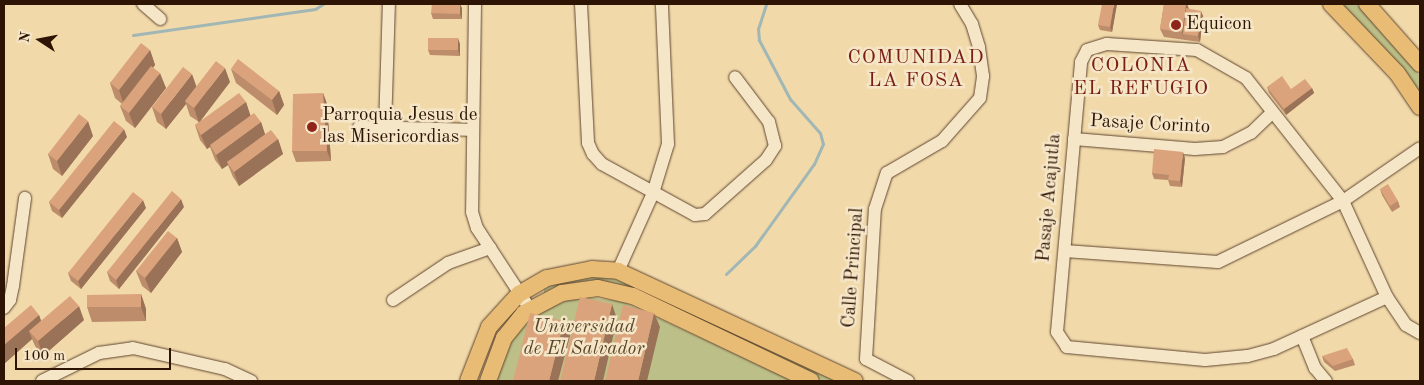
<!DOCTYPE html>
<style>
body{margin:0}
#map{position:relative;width:1424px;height:385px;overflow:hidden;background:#f1d9aa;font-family:"Old Standard TT",serif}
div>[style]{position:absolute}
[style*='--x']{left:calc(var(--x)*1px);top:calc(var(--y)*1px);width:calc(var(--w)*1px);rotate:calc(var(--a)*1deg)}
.green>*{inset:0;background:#bcbf87}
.stream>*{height:3px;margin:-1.5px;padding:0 1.5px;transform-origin:1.5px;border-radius:1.5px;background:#a0b7b5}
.roads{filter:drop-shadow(0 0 1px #5f452e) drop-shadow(0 0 1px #5f452e)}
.minor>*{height:12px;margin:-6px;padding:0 6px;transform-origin:6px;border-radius:6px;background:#f6e6c8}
.major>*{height:16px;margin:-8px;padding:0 8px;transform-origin:8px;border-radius:8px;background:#e8bc75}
.wall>*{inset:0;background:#bc8c6b}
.shaded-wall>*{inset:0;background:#997257}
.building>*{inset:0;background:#dba37c}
.dots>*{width:14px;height:14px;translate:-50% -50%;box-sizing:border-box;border:2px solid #f6e6c8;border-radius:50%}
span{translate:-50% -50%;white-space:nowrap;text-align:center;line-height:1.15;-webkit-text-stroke:5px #f6e6c8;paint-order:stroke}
.poi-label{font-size:19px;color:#2e1404}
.left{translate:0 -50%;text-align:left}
.street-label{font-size:19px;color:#2e1404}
.park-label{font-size:19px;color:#59472b;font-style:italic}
.neighbourhood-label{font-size:20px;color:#7a1f14;letter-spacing:1px}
.frame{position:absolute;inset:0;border:5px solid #2e1404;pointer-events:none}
.north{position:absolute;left:15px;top:15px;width:50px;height:50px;-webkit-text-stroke:4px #f6e6c8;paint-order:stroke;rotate:281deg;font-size:14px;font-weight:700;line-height:20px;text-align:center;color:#2e1404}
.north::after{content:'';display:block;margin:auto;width:18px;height:22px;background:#2e1404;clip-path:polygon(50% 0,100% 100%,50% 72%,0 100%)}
.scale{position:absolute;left:15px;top:348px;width:156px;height:22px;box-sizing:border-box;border:2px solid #2e1404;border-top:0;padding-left:6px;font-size:15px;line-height:18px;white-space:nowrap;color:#2e1404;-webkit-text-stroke:4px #f6e6c8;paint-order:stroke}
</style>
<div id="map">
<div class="green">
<div style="clip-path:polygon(1340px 4px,1356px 4px,1391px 40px,1420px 76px,1420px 95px)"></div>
<div style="clip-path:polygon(584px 276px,616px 278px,843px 381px,823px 381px,634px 292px,544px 293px,544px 288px,550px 285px)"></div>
<div style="clip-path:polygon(580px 296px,624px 302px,793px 381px,494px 381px,512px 337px,544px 309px)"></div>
</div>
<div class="stream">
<div style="--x:133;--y:35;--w:184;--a:-8.1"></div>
<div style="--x:315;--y:9;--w:9;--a:-32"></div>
<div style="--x:726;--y:274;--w:40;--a:-44"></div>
<div style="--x:755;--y:246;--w:101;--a:-54.3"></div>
<div style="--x:814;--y:164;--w:22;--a:-66"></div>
<div style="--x:823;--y:144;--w:11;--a:-105"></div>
<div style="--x:820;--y:133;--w:45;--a:-131.4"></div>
<div style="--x:790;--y:99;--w:67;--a:-117.7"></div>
<div style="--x:759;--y:40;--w:11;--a:-95"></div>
<div style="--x:758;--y:29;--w:26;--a:-72"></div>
</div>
<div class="roads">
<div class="minor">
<div style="--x:143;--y:4;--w:23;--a:41"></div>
<div style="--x:475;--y:4;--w:208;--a:90.8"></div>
<div style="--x:472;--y:212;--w:17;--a:73"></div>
<div style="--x:477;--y:228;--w:97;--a:56.8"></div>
<div style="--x:581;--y:4;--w:139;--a:87.1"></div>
<div style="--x:588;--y:143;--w:12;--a:66"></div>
<div style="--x:593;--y:154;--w:13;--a:48"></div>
<div style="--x:602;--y:164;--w:106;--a:28.7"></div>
<div style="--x:695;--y:215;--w:10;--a:-6"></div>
<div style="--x:705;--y:214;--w:81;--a:-41.5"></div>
<div style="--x:766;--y:160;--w:17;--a:-57"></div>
<div style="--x:775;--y:146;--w:25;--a:-104"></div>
<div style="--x:769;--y:122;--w:56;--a:-127.1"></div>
<div style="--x:359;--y:127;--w:112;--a:1.5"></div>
<div style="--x:385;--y:128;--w:124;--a:-88.2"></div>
<div style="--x:1074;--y:139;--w:121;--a:4.7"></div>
<div style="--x:1195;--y:149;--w:28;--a:-4"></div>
<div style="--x:1223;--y:147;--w:31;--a:-27"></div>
<div style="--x:1251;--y:133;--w:29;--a:-44"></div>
<div style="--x:1065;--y:251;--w:153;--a:4.1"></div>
<div style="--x:1218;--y:262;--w:139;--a:-26"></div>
<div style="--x:1343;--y:201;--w:93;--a:-34.5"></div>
<div style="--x:618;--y:271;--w:85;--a:-65.8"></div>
<div style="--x:653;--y:193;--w:51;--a:-73"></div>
<div style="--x:668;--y:144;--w:140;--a:-92.5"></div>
<div style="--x:1387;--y:297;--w:124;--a:155.3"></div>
<div style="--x:1274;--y:349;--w:28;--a:165"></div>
<div style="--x:1247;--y:356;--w:42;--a:174.6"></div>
<div style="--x:1205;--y:360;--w:139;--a:-174.6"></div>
<div style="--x:1067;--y:347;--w:18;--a:-124"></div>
<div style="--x:1057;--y:332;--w:271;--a:-84.9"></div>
<div style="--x:1081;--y:62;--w:13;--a:-63"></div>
<div style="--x:1087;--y:50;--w:21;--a:-17"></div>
<div style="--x:1107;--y:44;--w:90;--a:3.8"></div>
<div style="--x:1197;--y:50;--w:56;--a:29.7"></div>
<div style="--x:1246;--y:78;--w:157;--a:51.7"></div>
<div style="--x:1343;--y:201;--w:106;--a:65.4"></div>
<div style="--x:1387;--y:297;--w:34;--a:56"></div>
<div style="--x:1406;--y:325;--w:16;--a:30"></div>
<div style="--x:393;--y:300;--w:66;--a:-33.9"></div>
<div style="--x:448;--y:263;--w:45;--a:-19.7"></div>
<div style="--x:4;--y:308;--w:10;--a:-53"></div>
<div style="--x:10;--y:300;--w:14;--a:-78"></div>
<div style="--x:13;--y:286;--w:89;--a:-82.2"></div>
<div style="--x:1302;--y:336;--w:35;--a:68"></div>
<div style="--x:1315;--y:368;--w:17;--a:50"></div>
<div style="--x:42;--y:381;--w:64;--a:-26.2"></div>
<div style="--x:99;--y:353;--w:34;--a:-8"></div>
<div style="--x:133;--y:348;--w:94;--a:12.9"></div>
<div style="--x:225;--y:369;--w:29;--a:25"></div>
<div style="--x:908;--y:381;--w:47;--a:-152.4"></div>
<div style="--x:866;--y:359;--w:150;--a:-86.6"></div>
<div style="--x:875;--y:209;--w:38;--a:-72"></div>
<div style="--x:887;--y:173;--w:64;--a:-30.2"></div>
<div style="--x:942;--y:141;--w:57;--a:-48.5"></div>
<div style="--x:980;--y:98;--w:22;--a:-82"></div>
<div style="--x:983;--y:76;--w:29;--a:-98"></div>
<div style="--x:979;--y:47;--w:24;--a:-107"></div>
<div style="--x:972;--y:24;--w:23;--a:-121"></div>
</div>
<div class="major">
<div style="--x:1331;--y:4;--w:95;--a:46.3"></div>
<div style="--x:1397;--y:73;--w:41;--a:55.9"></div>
<div style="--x:1367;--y:4;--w:80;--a:48.5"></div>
<div style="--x:468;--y:381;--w:58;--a:-68.7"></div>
<div style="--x:489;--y:327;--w:45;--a:-47.7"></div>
<div style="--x:519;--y:294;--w:32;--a:-30"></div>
<div style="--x:547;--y:278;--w:46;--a:-11.3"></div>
<div style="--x:592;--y:269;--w:26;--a:4"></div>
<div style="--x:618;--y:271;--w:261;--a:24.9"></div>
<div style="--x:488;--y:381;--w:46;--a:-69.6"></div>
<div style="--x:504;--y:338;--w:32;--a:-51"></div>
<div style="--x:524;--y:313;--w:43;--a:-27.8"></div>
<div style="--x:562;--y:293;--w:36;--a:-8"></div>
<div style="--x:598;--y:288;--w:36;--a:13"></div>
<div style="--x:633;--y:296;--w:197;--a:25.5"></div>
</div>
</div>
<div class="wall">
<div style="clip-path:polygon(1117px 4px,1112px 32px,1100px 30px,1098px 25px)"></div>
<div style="clip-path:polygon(1164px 4px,1187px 4px,1189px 9px,1203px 16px,1200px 42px,1164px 37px,1160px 29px)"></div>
<div style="clip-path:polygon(462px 8px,462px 19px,433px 19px,431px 13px)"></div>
<div style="clip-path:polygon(460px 44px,460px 56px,430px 55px,428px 50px)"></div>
<div style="clip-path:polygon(150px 50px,155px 65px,153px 67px,166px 88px,135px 128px,126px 121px,120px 106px,122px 104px,115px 98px,110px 83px)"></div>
<div style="clip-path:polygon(231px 69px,279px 91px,284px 105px,277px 115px,236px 83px)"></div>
<div style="clip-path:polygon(230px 82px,200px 121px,246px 102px,250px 116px,261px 122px,265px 135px,278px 139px,283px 154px,239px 186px,233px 177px,228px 165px,222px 169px,215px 160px,210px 147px,207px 149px,200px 140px,195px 125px,199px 122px,190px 116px,186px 104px,166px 129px,157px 122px,152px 107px)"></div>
<div style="clip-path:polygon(1267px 87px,1291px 89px,1312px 88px,1314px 93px,1286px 115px,1269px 93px)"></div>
<div style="clip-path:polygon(323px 93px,327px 104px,331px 161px,296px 162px,292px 151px)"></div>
<div style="clip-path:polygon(93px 136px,62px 176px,53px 169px,48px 154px)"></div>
<div style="clip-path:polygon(127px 137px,62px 218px,52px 211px,49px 202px)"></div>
<div style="clip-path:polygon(1185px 158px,1182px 187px,1170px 186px,1168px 180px,1154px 179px,1152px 173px)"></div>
<div style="clip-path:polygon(1380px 189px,1398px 201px,1400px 207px,1392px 212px,1382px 195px)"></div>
<div style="clip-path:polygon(184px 207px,119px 289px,110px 281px,107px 272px)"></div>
<div style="clip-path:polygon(146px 208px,81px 289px,71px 281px,68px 273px)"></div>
<div style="clip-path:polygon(177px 238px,182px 252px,151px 293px,142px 286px,136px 271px)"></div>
<div style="clip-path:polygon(141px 294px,146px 309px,146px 321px,92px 322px,87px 307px)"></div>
<div style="clip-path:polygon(39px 315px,41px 321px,84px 320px,43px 356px,35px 346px,32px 339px,4px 364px,4px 328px)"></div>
<div style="clip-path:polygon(1322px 356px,1353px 359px,1355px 365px,1335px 371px,1324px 362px)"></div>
</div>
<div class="shaded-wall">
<div style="clip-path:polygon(460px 4px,462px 8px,462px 19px,460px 14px)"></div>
<div style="clip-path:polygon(1114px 4px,1117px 4px,1112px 32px,1110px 27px)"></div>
<div style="clip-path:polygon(1186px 4px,1187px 4px,1189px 10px,1183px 34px,1185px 40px,1182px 32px)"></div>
<div style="clip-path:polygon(1201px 11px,1203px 16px,1200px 42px,1198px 36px)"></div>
<div style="clip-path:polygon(458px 38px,460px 44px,460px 56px,458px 50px)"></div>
<div style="clip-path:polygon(150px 50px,155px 65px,124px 105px,119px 90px)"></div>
<div style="clip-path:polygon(225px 68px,230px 82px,199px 123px,194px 108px)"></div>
<div style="clip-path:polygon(160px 73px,166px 88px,135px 128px,129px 113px)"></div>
<div style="clip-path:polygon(192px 74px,197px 88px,185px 101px,186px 104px,166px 129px,161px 114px)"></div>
<div style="clip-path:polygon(1312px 88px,1314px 93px,1286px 115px,1284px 109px)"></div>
<div style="clip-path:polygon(279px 91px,284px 105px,277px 115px,272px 100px)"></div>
<div style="clip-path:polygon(323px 93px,327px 104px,331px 161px,327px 151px)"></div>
<div style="clip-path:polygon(246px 102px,251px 117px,207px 149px,201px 135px)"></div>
<div style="clip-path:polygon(88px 121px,93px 136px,62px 176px,57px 161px)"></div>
<div style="clip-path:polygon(261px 122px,266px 137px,227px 162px,228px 165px,222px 169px,216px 155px)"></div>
<div style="clip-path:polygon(124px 129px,127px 137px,62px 218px,59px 210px)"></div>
<div style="clip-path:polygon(278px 139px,283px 154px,239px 186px,234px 172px)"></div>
<div style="clip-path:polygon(1183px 152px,1185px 158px,1182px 187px,1180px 181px)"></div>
<div style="clip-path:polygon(181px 199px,184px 207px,119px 289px,116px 280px)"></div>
<div style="clip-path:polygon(143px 200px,146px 208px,81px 289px,78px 281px)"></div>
<div style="clip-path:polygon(177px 238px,182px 252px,151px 293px,145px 278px)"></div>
<div style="clip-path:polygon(141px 294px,146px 309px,146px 321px,141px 307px)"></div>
<div style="clip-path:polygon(612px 304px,617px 319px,603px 381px,594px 381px)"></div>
<div style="clip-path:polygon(79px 306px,84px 320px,43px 356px,38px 341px)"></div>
<div style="clip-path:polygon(654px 313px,660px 327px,647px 381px,638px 381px)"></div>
<div style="clip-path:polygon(39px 315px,44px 329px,29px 331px,32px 339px,4px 364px,4px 345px)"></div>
<div style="clip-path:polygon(564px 321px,570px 336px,558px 381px,549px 381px)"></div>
</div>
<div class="building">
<div style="clip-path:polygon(432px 4px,460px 4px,460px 14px,431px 13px)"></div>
<div style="clip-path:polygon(1102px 4px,1114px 4px,1110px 27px,1098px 25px)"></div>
<div style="clip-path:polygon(1164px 4px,1186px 4px,1182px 32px,1160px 29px)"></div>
<div style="clip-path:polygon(1186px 8px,1201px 11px,1198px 36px,1183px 34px)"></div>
<div style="clip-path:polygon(428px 38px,458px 38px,458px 50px,428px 50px)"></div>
<div style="clip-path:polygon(141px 43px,150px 50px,119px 90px,110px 83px)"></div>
<div style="clip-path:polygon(238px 59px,279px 91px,272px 100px,231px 69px)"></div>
<div style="clip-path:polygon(216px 61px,225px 68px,194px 108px,185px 101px)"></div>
<div style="clip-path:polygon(151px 66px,160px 73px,129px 113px,120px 106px)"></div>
<div style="clip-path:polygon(183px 67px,192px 74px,161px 114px,152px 107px)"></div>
<div style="clip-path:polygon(1282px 76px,1291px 89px,1305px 79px,1312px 88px,1284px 109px,1267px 87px)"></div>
<div style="clip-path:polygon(239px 93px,246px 102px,201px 135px,195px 125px)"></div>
<div style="clip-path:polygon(323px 93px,327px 151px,292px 151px,293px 94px)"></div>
<div style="clip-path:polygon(254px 113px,261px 122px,216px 155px,210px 145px)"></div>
<div style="clip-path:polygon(79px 114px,88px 121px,57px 161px,48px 154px)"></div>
<div style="clip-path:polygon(114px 121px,124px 129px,59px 210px,49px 202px)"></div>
<div style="clip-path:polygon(271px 130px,278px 139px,234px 172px,227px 162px)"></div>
<div style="clip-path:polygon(1154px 149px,1183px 152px,1180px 181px,1168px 180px,1169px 175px,1152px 173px)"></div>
<div style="clip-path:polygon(1388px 184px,1398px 201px,1390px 206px,1380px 189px)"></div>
<div style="clip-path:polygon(172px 191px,181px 199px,116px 280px,107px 272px)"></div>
<div style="clip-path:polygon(133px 192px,143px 200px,78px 281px,68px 273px)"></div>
<div style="clip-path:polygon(168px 231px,177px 238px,145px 278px,136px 271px)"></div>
<div style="clip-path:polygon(141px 294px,141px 307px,87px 307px,87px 295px)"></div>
<div style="clip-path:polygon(70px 296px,79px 306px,38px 341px,29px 331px)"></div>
<div style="clip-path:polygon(580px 297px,612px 304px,594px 381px,560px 381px)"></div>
<div style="clip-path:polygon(31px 305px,39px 315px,4px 345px,4px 328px)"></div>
<div style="clip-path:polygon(623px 305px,654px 313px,638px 381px,605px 381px)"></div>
<div style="clip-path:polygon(530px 313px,564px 321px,549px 381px,513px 381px)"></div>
<div style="clip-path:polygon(1347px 348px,1353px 359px,1333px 366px,1322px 356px)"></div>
</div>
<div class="dots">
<div style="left:1176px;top:25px;background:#8f2418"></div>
<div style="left:312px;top:127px;background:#8f2418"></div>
</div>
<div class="poi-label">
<span class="left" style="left:1186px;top:25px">Equicon</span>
<span class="left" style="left:322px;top:127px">Parroquia Jesus de<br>las Misericordias</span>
</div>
<div class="street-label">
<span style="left:1150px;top:125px;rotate:3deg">Pasaje Corinto</span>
<span style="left:1050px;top:198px;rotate:-85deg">Pasaje Acajutla</span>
<span style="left:854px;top:268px;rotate:-86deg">Calle Principal</span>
</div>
<div class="park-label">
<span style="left:584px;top:339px">Universidad<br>de El Salvador</span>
</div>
<div class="neighbourhood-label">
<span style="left:916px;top:70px">COMUNIDAD<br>LA FOSA</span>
<span style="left:1141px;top:78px">COLONIA<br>EL REFUGIO</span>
</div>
<div class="frame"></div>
<div class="north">N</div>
<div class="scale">100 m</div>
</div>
